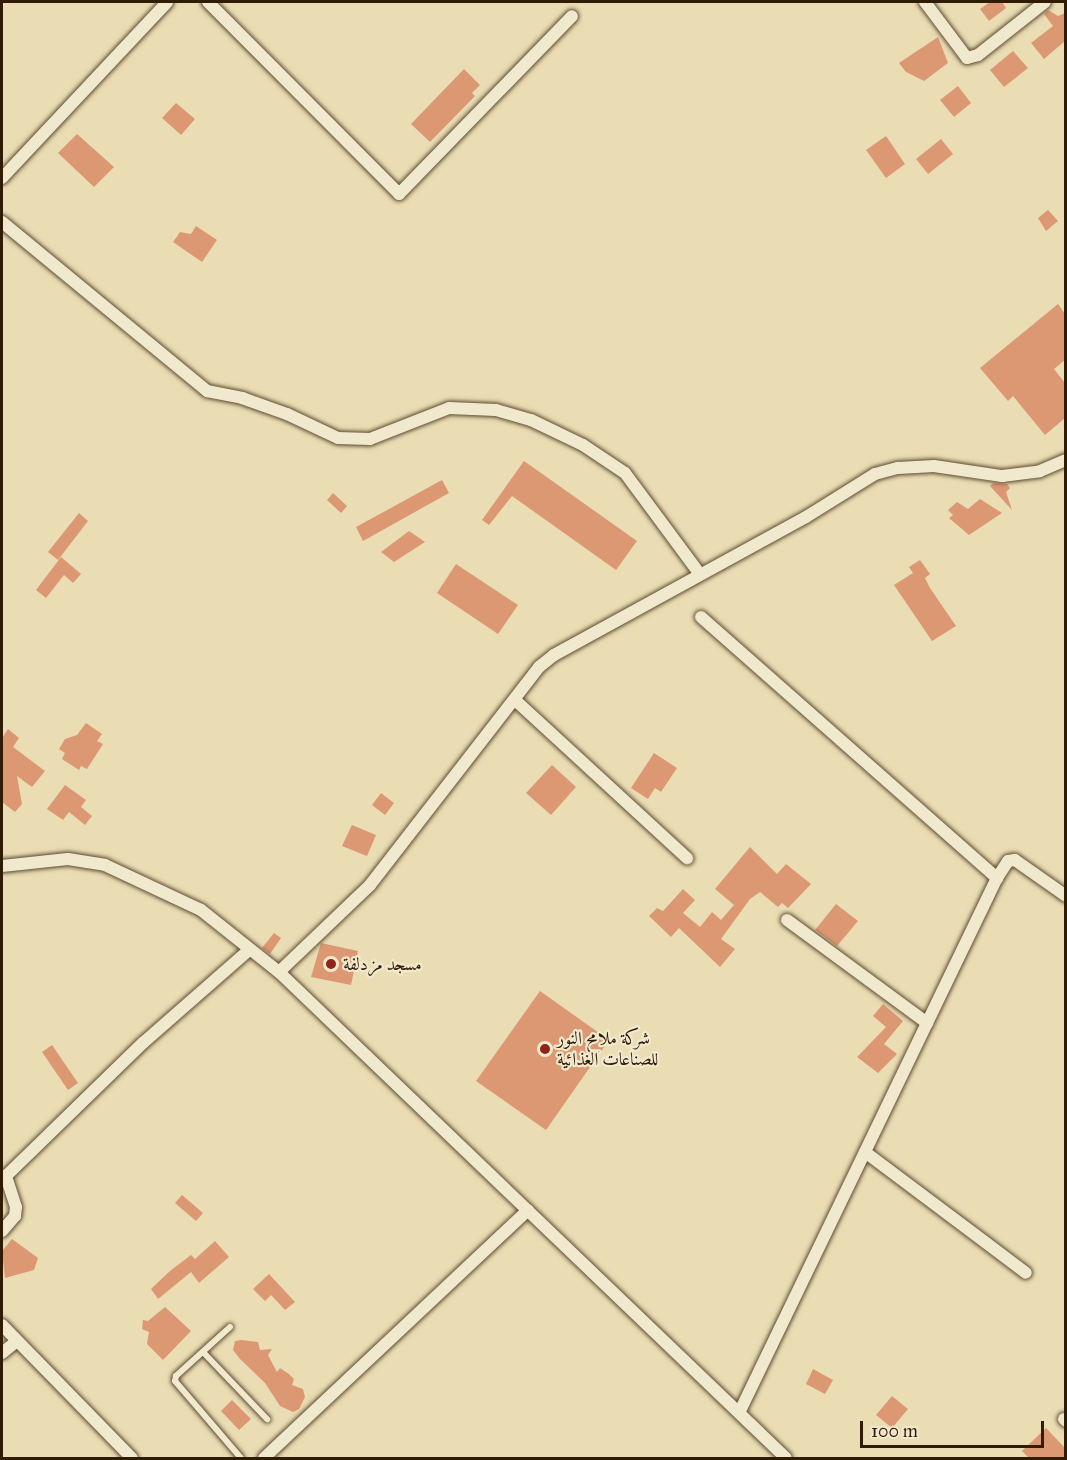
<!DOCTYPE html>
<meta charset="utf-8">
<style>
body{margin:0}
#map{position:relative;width:1067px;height:1460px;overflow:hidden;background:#eaddb4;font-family:"IM FELL Great Primer",Amiri,serif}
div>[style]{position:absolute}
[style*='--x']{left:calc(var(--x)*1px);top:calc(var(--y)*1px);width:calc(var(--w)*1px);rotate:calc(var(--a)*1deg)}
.building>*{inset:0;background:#dc9872}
.roads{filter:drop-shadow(0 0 2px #5e4c31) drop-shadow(0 0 2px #5e4c31)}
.lane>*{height:6px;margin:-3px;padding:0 3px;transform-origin:3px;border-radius:3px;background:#f1e9ce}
.street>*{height:12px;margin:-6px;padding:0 6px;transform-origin:6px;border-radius:6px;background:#f1e9ce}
.dots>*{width:16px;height:16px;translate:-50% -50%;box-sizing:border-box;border:3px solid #f1e9ce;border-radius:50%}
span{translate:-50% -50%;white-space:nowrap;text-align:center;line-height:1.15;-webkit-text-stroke:4.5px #f1e9ce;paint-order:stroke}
.poi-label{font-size:18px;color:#301b05}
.left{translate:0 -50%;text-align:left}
.frame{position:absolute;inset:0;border:3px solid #301b05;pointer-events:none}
.scale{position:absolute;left:860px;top:1421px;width:184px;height:27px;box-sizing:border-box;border:3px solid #301b05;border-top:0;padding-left:8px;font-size:18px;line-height:21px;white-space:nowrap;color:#301b05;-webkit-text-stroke:4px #f1e9ce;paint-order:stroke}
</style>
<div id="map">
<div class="building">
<div style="clip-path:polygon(990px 2px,1002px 2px,1006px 8px,989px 21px,980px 9px)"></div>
<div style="clip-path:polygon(1048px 10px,1058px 16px,1065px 13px,1065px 41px,1044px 59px,1031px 43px,1053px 26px,1044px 14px)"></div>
<div style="clip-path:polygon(938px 37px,948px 63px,924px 81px,906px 72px,899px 63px)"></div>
<div style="clip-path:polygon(1013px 51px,1028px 68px,1004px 87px,990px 70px)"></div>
<div style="clip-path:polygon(464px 69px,480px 85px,472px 93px,475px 96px,430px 142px,411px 124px)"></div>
<div style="clip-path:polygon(958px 86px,971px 103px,954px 117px,940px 100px)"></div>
<div style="clip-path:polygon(176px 103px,195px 119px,181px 135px,162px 118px)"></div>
<div style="clip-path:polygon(77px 134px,114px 167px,94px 187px,58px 153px)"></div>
<div style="clip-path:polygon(886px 136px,905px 164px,886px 178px,866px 150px)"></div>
<div style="clip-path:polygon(941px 139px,953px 154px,928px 174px,916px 159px)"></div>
<div style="clip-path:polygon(1048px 210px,1058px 221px,1046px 231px,1038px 218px)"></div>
<div style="clip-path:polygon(196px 226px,217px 240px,202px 262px,173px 242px,180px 232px,191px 234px)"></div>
<div style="clip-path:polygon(1058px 304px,1065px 314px,1065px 360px,1054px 369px,1065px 383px,1065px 418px,1045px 435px,1013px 396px,1008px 401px,980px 368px)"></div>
<div style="clip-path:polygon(524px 461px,637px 541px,616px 570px,512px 496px,489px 525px,482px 520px)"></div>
<div style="clip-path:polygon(442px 480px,449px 493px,363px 541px,356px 527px)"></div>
<div style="clip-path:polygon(993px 483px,1007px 484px,1010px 488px,1006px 492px,1012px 510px,990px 486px)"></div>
<div style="clip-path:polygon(333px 493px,347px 506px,341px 513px,327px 500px)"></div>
<div style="clip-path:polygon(980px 499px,1002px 513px,969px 535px,949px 518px,953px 515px,948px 510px,957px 502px,968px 509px)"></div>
<div style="clip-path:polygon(79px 513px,88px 521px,58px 560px,48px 552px)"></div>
<div style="clip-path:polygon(409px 531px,425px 542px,394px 562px,381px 552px)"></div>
<div style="clip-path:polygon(61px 557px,81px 574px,73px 583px,64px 575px,46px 598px,36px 590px)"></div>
<div style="clip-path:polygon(920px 560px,930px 574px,925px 578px,930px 588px,956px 626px,932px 641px,894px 585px,913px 573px,909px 567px)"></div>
<div style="clip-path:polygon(456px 564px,518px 605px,498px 634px,437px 593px)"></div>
<div style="clip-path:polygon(86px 723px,102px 734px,97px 741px,103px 744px,87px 769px,81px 766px,79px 770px,62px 759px,65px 753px,59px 749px,65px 739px,77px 735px)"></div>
<div style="clip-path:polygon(8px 729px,19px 738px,13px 747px,45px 771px,32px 787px,17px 776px,22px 804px,15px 812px,2px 802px,2px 738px)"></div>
<div style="clip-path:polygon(654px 753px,677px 768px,661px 792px,655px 788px,648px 799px,631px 788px)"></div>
<div style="clip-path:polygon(552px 765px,576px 787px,551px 815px,526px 793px)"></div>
<div style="clip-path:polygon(65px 785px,86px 800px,81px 807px,92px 816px,85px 825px,69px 812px,63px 820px,47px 809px)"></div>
<div style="clip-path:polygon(381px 793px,394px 803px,385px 815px,372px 805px)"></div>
<div style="clip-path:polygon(352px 825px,376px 835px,367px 856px,342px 846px)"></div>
<div style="clip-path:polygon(750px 847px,777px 874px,786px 864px,811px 884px,788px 908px,782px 903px,778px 907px,760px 892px,750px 899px,721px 939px,735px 949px,720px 967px,679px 928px,671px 937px,649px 916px,657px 908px,663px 911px,683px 889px,695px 900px,683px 913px,700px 927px,712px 912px,721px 920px,734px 905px,715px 889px)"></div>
<div style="clip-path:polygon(836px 904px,858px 921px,837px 946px,815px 930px)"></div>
<div style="clip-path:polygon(274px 933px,281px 938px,270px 954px,262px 948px)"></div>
<div style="clip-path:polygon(321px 943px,358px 951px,351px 985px,311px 977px)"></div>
<div style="clip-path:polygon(540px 991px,609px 1040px,546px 1130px,476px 1081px)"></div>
<div style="clip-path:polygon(883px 1004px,903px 1021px,884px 1044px,897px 1054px,878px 1073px,857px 1057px,886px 1027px,873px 1016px)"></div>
<div style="clip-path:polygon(52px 1045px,78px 1083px,68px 1090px,42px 1052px)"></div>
<div style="clip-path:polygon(182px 1195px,203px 1213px,196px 1221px,175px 1203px)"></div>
<div style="clip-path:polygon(12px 1239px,38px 1258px,34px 1270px,5px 1278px,2px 1251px)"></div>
<div style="clip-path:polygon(215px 1241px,229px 1257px,199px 1283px,191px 1272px,158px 1299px,151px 1289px,170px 1271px,191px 1255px,195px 1259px)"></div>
<div style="clip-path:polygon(269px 1274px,295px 1302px,285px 1310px,271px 1295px,265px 1301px,253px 1289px)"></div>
<div style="clip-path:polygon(165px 1307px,191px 1331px,163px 1360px,147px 1344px,149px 1332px,142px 1329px,143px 1320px,148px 1321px)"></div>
<div style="clip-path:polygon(241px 1340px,258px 1342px,260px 1350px,272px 1349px,268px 1355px,277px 1372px,280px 1368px,289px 1374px,294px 1379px,292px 1385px,303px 1389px,305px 1397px,299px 1409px,293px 1412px,280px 1406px,265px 1383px,240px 1359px,233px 1350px,235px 1341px)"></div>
<div style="clip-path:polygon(813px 1369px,833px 1380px,825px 1394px,806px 1384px)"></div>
<div style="clip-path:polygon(892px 1396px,908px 1409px,892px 1428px,876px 1415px)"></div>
<div style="clip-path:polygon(232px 1400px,251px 1419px,239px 1430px,221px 1411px)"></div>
<div style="clip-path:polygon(1046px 1428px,1065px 1448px,1065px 1458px,1029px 1458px,1022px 1451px)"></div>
</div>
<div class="roads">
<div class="lane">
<div style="--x:230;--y:1327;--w:73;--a:137.8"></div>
<div style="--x:176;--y:1376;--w:5;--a:101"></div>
<div style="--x:175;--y:1381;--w:101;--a:49.4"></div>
<div style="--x:203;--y:1352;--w:93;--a:46.3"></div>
</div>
<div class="street">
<div style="--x:208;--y:2;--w:271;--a:45.1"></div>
<div style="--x:399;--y:194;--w:248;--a:-45.8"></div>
<div style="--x:925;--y:2;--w:70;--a:53.1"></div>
<div style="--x:967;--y:58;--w:11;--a:-15"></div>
<div style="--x:978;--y:55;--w:85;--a:-38.3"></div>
<div style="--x:2;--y:178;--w:241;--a:-46.8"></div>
<div style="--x:2;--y:222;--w:266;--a:39.5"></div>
<div style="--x:207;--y:391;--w:36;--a:11"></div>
<div style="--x:242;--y:398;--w:48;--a:19.6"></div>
<div style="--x:287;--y:414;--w:56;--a:25.2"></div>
<div style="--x:338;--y:438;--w:32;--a:2"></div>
<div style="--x:370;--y:439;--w:85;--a:-21.4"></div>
<div style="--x:449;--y:408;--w:47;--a:2.4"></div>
<div style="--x:496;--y:410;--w:36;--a:16"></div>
<div style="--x:531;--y:420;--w:58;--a:25.7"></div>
<div style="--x:583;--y:445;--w:50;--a:33.7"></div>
<div style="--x:625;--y:473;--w:124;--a:53.5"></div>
<div style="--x:701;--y:617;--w:395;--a:41.4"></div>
<div style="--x:515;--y:700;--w:234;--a:42.6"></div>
<div style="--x:2;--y:866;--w:66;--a:-6.1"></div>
<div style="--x:68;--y:859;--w:37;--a:9"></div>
<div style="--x:105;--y:865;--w:106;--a:25.1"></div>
<div style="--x:201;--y:910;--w:100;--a:38.5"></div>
<div style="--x:279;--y:972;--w:702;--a:43.79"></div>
<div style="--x:787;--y:920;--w:174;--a:36.3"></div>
<div style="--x:279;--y:972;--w:126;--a:-43.7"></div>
<div style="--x:370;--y:885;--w:276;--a:-52.2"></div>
<div style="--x:539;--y:667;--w:19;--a:-39"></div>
<div style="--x:554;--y:655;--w:287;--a:-28.7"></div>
<div style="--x:806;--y:517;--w:81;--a:-31.9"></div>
<div style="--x:875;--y:474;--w:24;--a:-15"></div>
<div style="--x:898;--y:468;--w:36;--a:-3"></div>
<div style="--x:934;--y:466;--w:69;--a:8.4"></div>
<div style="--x:1002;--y:476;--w:38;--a:-7"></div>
<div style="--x:1040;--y:471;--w:28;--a:-23"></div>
<div style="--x:865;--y:1152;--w:201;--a:36.9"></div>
<div style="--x:2;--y:1231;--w:20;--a:-49"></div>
<div style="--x:15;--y:1216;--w:9;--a:-84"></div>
<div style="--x:16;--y:1207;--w:33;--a:-108"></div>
<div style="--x:6;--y:1176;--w:192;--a:-44.2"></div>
<div style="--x:144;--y:1042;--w:140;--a:-41.2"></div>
<div style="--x:2;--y:1325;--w:186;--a:45.7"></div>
<div style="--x:2;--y:1353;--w:19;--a:-39"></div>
<div style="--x:740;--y:1411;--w:592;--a:-64.26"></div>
<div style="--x:997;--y:878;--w:20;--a:-57"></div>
<div style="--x:1008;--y:861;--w:7;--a:-8"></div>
<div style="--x:1015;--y:860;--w:62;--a:35.2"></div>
<div style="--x:1064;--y:1419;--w:3;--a:45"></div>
<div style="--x:264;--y:1458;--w:362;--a:-43.2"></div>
</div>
</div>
<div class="dots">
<div style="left:331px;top:964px;background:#8f2418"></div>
<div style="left:545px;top:1049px;background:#8f2418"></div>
</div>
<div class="poi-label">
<span class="left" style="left:343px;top:964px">مسجد مزدلفة</span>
<span class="left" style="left:557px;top:1049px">شركة ملامح النور<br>للصناعات الغذائية</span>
</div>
<div class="frame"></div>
<div class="scale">100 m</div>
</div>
